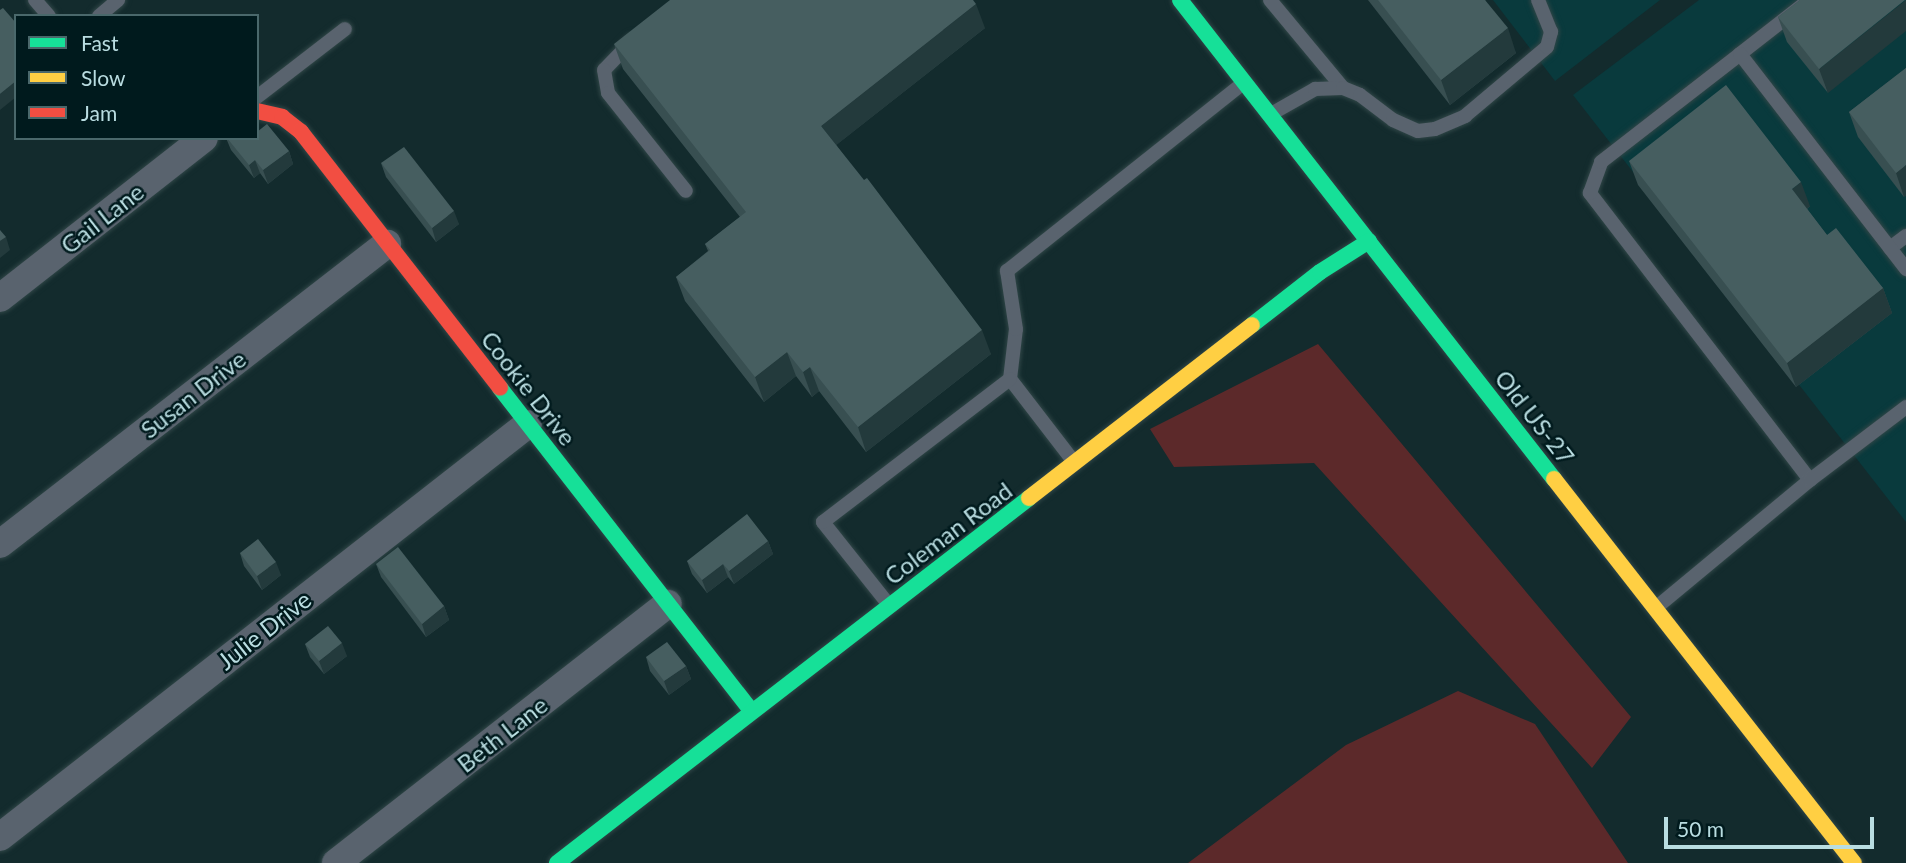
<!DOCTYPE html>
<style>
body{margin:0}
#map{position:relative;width:1906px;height:863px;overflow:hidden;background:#132b2d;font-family:Lato,sans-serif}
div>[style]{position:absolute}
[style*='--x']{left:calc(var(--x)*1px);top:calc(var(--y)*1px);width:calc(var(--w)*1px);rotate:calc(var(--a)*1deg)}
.built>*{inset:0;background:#093a3d}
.green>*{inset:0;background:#5c292a}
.roads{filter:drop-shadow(0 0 2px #304647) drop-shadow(0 0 2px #304647)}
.lane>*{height:14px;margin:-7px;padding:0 7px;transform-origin:7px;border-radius:7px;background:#59636e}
.street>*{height:28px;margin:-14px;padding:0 14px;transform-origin:14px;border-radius:14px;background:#59636e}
.fast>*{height:16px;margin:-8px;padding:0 8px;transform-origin:8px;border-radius:8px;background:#16e098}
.slow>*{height:16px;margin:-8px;padding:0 8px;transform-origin:8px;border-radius:8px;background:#ffcf43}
.jam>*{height:16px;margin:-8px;padding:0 8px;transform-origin:8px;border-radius:8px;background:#f24e42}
.wall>*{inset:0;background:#384f51}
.shaded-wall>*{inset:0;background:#233a3c}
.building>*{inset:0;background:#465e60}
span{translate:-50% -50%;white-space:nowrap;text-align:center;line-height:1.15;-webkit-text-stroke:5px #001a1d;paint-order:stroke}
.street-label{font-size:24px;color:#b9dde1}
.legend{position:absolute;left:14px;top:14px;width:245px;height:126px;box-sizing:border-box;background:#001a1d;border:2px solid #4a686b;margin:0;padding:9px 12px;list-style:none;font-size:21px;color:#b9dde1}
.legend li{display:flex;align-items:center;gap:14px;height:35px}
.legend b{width:35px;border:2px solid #4a686b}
.scale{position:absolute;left:1664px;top:817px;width:210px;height:32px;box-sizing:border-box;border:4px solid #b9dde1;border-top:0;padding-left:9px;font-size:21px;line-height:24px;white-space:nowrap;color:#b9dde1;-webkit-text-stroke:5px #001a1d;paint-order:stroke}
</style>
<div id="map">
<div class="built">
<div style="clip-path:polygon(1493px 0,1660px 0,1555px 81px)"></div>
<div style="clip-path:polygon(1699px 0,1906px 0,1906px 522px,1573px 95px)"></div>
</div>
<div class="green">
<div style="clip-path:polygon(1318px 344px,1631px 717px,1592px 768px,1314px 463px,1174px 467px,1150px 429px)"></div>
<div style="clip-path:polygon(1458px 691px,1535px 724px,1628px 863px,1188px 863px,1346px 745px)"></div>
</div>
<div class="roads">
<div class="lane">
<div style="--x:35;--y:0;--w:21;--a:49"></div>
<div style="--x:1270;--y:0;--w:114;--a:50.3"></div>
<div style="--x:99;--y:16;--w:25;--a:-40"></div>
<div style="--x:632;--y:41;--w:40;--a:134"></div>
<div style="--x:604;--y:70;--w:23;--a:80"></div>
<div style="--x:608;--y:93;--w:125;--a:51.5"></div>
<div style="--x:1740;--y:54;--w:88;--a:-38"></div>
<div style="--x:257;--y:97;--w:111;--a:-37.7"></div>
<div style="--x:1271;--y:114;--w:51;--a:-29.6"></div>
<div style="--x:1315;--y:89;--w:28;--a:-2"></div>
<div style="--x:1343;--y:88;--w:18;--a:22"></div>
<div style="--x:1360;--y:95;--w:41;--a:37.1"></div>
<div style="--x:1393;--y:120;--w:27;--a:24"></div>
<div style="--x:1418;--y:131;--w:17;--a:-7"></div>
<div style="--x:1435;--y:129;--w:33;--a:-23"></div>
<div style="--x:1465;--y:116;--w:107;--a:-40.1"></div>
<div style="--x:1547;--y:47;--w:16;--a:-75"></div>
<div style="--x:1551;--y:32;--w:35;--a:-112"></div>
<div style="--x:1890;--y:248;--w:20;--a:-37"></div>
<div style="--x:1074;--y:462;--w:105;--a:-127.6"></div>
<div style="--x:1010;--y:379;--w:50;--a:-83.2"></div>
<div style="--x:1016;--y:329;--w:59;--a:-98.8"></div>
<div style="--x:1007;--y:271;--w:302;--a:-38.5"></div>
<div style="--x:1810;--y:480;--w:362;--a:-127.5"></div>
<div style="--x:1590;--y:193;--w:33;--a:-70"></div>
<div style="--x:1601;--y:162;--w:176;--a:-37.8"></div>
<div style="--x:1740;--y:54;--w:272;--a:52.3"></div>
<div style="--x:889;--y:605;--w:106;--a:-128.5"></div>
<div style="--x:823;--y:522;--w:235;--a:-37.4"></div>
<div style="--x:1657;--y:607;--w:199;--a:-39.7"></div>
<div style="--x:1810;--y:480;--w:121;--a:-37.2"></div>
</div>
<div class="street">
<div style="--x:0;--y:298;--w:259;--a:-38.1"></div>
<div style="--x:0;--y:544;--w:490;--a:-37.8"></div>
<div style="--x:0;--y:837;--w:670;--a:-38.03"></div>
<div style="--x:336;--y:863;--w:421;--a:-38"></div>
</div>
<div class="fast">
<div style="--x:1180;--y:0;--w:608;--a:52.02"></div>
<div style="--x:1252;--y:325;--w:86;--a:-37.9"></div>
<div style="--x:1320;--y:272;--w:58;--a:-32.3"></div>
<div style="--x:500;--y:388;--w:409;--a:52.1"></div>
<div style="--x:557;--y:863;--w:597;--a:-37.71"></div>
</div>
<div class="slow">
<div style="--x:1554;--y:479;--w:487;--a:52"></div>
<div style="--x:1029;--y:498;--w:282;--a:-37.8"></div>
</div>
<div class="jam">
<div style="--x:257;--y:111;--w:26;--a:13"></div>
<div style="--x:282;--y:117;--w:24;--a:38"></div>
<div style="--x:301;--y:132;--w:324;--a:52.1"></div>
</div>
</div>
<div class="wall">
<div style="clip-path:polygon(1368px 0,1485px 0,1516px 53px,1450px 105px)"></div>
<div style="clip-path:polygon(1800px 0,1828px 93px,1787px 42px,1778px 17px)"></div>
<div style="clip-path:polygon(985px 28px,836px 145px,991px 354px,866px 452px,819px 391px,812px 397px,796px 376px,764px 402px,685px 301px,676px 277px,708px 251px,705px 244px,740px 217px,623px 69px,614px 44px)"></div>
<div style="clip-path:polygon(1906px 68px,1904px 197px,1858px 137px,1849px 112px)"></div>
<div style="clip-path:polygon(226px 138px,289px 151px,293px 164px,268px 184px,260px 173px,254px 178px,231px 150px)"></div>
<div style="clip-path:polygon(1629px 161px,1810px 206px,1807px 209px,1827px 235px,1883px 288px,1892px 313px,1796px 387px,1638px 185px)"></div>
<div style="clip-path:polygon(381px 163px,459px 224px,436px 242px,386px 177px)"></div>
<div style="clip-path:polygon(768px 541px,773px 554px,734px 584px,728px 577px,707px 593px,692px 574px,687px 561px)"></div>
<div style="clip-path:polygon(240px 553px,281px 575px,262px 590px,244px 566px)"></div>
<div style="clip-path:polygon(376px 564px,444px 606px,449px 620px,426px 637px,381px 577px)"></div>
<div style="clip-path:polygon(305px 644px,347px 656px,324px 674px,310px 657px)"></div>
<div style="clip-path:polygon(646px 657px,686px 666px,691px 679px,669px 695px,650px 671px)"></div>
</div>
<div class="shaded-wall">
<div style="clip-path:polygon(1906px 0,1906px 31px,1828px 93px,1819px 69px)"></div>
<div style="clip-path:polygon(976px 4px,985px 28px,830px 150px,821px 126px)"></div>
<div style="clip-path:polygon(1508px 28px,1516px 53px,1450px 105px,1441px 80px)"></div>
<div style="clip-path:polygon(16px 81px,16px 97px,0 110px,0 94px)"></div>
<div style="clip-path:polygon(289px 151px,293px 164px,268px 184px,263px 170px)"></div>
<div style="clip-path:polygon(255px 160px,260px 173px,254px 178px,249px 165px)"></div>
<div style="clip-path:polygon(1906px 165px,1906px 196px,1904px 197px,1896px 173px)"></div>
<div style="clip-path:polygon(1801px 182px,1810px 206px,1801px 214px,1792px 189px)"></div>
<div style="clip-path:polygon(454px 211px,459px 224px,436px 242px,432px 228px)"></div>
<div style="clip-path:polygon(6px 237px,10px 250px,0 258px,0 241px)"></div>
<div style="clip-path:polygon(1883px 288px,1892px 313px,1796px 387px,1787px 363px)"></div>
<div style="clip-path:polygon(982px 330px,991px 354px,866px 452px,858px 427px)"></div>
<div style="clip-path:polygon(787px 352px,796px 376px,764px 402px,755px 377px)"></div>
<div style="clip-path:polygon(810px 367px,819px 391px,812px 397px,803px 372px)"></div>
<div style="clip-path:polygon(768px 541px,773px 554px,734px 584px,729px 571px)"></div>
<div style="clip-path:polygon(276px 562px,281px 575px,262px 590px,257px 576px)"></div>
<div style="clip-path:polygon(723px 564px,728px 577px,707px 593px,702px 580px)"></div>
<div style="clip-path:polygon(444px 606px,449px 620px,426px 637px,422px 624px)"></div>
<div style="clip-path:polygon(342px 643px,347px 656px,324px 674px,319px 661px)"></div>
<div style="clip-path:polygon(686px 666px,691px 679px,669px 695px,664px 681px)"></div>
</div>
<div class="building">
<div style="clip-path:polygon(670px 0,973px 0,976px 4px,821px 126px,864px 180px,867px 178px,982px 330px,858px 427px,810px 367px,803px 372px,787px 352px,755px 377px,676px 277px,710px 250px,705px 244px,746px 212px,614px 44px)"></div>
<div style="clip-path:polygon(1378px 0,1485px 0,1508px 28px,1441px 80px)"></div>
<div style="clip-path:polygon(1800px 0,1905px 0,1819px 69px,1778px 17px)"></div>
<div style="clip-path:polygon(3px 8px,16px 23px,16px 81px,0 94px,0 10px)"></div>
<div style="clip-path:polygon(1906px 68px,1906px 165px,1896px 173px,1849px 112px)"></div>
<div style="clip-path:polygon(1726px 85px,1801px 182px,1792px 189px,1827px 235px,1836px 228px,1883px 288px,1787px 363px,1629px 161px)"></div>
<div style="clip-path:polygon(267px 124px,289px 151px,263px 170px,255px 160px,249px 165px,227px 138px,257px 138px,257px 132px)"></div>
<div style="clip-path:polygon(404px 147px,454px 211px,432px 228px,381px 163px)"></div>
<div style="clip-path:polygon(0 230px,6px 237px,0 241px)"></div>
<div style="clip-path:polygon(747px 514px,768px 541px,729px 571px,723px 564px,702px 580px,687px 561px)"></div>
<div style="clip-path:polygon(258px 539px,276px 562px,257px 576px,240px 553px)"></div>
<div style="clip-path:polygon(398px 547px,444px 606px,422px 624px,376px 564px)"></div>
<div style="clip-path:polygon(328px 626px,342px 643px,319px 661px,305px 644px)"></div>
<div style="clip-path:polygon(667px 642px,686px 666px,664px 681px,646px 657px)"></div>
</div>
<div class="street-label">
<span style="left:102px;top:218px;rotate:-38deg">Gail Lane</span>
<span style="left:529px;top:388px;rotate:52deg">Cookie Drive</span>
<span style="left:193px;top:394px;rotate:-38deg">Susan Drive</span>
<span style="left:1535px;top:417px;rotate:52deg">Old US-27</span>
<span style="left:948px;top:533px;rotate:-37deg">Coleman Road</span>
<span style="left:264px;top:630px;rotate:-38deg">Julie Drive</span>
<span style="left:502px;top:734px;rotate:-38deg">Beth Lane</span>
</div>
<ul class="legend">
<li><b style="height:9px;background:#16e098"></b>Fast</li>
<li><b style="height:9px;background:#ffcf43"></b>Slow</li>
<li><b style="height:9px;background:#f24e42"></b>Jam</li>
</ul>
<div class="scale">50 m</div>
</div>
